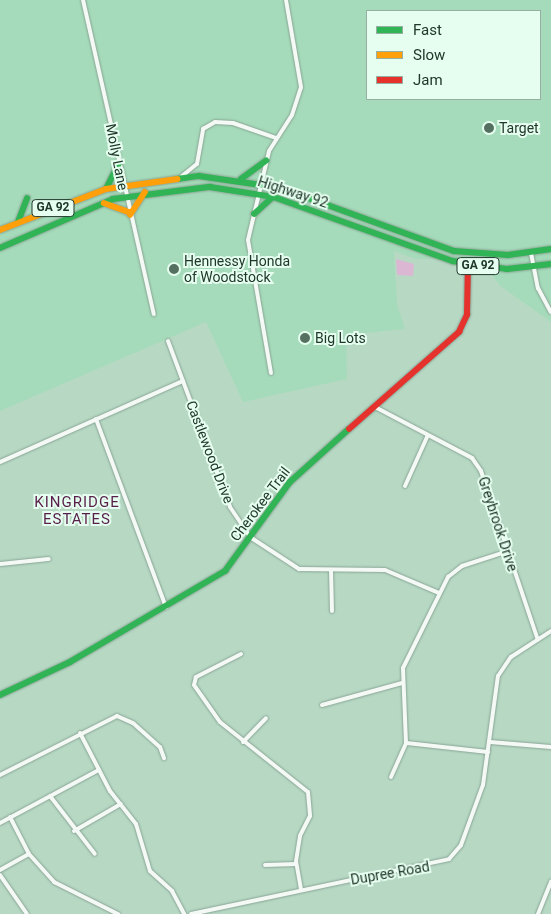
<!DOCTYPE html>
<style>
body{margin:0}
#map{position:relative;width:551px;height:914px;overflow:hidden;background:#b7d9c4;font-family:Roboto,sans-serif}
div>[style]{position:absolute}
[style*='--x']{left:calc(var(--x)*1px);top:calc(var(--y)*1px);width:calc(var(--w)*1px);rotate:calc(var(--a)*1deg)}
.built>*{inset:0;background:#a5dbba}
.green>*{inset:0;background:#dbb7d3}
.roads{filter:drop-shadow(0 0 1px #8aa595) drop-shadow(0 0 1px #8aa595)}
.street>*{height:4px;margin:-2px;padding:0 2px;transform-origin:2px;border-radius:2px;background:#f4f9f6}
.fast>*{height:5.5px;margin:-2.75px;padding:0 2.75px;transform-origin:2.75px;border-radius:2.75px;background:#30b455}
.slow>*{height:5.5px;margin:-2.75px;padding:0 2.75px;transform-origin:2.75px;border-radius:2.75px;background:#ff9f0a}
.jam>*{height:5.5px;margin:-2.75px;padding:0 2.75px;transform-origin:2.75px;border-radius:2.75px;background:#e5322d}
.dots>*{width:14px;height:14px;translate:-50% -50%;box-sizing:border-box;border:2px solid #e6feef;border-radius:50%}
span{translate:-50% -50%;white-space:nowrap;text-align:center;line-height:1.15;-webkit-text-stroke:4px #e6feef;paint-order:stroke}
.shield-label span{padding:1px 4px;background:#e6feef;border:1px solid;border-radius:4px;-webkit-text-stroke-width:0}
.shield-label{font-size:12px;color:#20382a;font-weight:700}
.poi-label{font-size:14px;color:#20382a}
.left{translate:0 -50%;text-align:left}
.street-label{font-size:14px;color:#20382a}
.neighbourhood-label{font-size:15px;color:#571f4a;letter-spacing:1px}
.legend{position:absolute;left:366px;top:10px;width:175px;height:90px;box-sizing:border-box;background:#e6feef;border:1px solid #97afa0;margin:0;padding:6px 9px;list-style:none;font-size:15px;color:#20382a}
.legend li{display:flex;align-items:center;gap:10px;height:25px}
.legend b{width:25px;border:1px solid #97afa0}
</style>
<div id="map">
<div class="built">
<div style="clip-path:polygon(evenodd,0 0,551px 0,551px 322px,499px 285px,482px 259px,416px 259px,394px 251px,397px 304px,405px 329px,346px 335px,347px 379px,243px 402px,206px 322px,0 411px,0 0,367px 11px,540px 11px,540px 99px,367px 99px,367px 11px)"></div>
</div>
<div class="green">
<div style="clip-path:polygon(396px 259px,414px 264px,413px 276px,397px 275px)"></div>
</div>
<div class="roads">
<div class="street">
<div style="--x:83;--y:0;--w:322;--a:77.3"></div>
<div style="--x:182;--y:176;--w:19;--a:-39"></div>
<div style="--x:197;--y:164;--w:36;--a:-80"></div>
<div style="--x:203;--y:129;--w:14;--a:-30"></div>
<div style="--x:215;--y:122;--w:18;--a:3"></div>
<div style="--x:233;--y:123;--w:46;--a:19.2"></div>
<div style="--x:531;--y:253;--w:36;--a:79"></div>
<div style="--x:538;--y:288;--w:27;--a:62"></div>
<div style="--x:168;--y:341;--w:177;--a:69.5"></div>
<div style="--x:230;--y:507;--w:36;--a:56"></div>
<div style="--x:250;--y:537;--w:59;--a:33.1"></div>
<div style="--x:299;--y:569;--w:86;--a:0.7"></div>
<div style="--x:385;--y:570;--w:59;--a:23.1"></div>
<div style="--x:271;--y:373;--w:135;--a:-99.8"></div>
<div style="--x:248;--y:240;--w:91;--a:-76.7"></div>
<div style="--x:269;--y:151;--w:43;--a:-57.4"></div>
<div style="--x:292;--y:115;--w:29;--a:-72"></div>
<div style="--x:301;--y:87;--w:88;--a:-99.8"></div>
<div style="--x:375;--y:407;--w:110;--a:27.7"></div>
<div style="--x:472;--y:458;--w:16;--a:55"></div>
<div style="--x:481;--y:471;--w:178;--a:71.4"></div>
<div style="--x:96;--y:419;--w:201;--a:69.6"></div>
<div style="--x:0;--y:462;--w:200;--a:-23.9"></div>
<div style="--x:405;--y:486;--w:54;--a:-65.8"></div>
<div style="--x:0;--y:564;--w:49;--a:-5.8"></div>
<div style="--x:331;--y:570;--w:41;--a:88.6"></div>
<div style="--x:241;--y:654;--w:51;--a:152.9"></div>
<div style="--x:196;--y:677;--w:8;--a:104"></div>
<div style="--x:194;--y:685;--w:45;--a:54.9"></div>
<div style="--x:220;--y:722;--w:112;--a:38.5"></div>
<div style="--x:308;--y:792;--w:24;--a:85"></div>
<div style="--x:310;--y:816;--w:22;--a:117"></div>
<div style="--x:300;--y:836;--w:25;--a:99"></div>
<div style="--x:296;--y:861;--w:29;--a:80"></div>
<div style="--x:322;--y:705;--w:83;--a:-15.4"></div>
<div style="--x:80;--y:733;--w:65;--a:62.7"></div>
<div style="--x:110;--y:791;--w:42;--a:51.8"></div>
<div style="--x:136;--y:824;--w:49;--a:73.4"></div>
<div style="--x:150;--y:871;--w:30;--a:42"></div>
<div style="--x:172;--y:891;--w:26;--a:62"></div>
<div style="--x:243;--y:742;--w:33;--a:-46"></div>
<div style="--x:490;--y:742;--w:61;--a:4.7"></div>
<div style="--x:488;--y:752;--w:82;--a:-173.7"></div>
<div style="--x:406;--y:743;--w:75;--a:-92.3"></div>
<div style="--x:403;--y:668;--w:102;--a:-63.7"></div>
<div style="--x:448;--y:577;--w:18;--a:-38"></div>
<div style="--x:462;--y:566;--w:45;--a:-18"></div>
<div style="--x:0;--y:775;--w:131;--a:-26.8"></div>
<div style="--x:117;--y:716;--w:17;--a:24"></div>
<div style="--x:133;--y:723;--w:36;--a:42"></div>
<div style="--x:160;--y:747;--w:12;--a:70"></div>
<div style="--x:391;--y:777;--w:37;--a:-66"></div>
<div style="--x:50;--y:796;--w:73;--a:52.2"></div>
<div style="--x:10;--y:817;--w:42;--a:62.8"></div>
<div style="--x:29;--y:854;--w:38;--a:48"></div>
<div style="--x:54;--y:882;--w:72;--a:26.6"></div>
<div style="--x:0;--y:823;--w:112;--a:-28.2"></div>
<div style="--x:74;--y:831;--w:54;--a:-29.9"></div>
<div style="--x:265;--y:865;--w:31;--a:-2"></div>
<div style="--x:0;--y:870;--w:33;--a:-29"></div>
<div style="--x:0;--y:875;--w:47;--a:55.3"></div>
<div style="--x:191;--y:914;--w:264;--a:-12"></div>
<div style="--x:449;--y:859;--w:18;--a:-49"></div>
<div style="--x:461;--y:845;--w:64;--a:-69.9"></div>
<div style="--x:483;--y:785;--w:110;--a:-82.2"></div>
<div style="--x:498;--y:676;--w:23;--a:-56"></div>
<div style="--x:511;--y:657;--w:48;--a:-33"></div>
<div style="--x:538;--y:914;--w:35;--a:-68"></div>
</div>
<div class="fast">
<div style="--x:177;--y:179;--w:22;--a:-8"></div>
<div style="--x:199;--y:176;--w:83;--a:8.3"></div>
<div style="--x:281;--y:188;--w:184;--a:20"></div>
<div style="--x:454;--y:251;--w:54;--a:4.2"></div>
<div style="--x:508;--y:255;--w:43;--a:-7.9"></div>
<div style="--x:241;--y:179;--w:31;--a:-36"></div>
<div style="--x:106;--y:189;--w:28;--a:-63"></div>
<div style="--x:254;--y:214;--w:25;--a:-42"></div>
<div style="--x:18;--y:222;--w:25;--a:-69"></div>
<div style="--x:0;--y:248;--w:123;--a:-23.4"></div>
<div style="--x:113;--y:199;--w:98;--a:-7.1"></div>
<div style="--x:210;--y:187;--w:65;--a:8.9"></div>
<div style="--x:274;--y:197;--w:190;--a:19.7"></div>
<div style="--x:453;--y:261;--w:55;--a:8.4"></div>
<div style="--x:507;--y:269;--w:44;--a:-6.5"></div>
<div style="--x:0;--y:695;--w:77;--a:-25.2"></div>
<div style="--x:70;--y:662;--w:180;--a:-30.4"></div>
<div style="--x:225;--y:571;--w:110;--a:-53.9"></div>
<div style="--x:290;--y:482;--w:79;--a:-41.9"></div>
</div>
<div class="slow">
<div style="--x:104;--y:203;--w:27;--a:20"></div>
<div style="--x:130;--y:215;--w:27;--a:-57"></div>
<div style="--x:0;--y:230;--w:114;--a:-21.1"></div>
<div style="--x:106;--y:189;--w:72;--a:-8"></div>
</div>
<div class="jam">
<div style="--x:349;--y:429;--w:147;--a:-41.4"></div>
<div style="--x:459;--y:332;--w:19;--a:-65"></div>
<div style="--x:467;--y:315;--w:51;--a:-88.9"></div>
</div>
</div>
<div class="dots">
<div style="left:489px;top:128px;background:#557060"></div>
<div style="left:174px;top:269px;background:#557060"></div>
<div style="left:305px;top:338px;background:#557060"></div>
</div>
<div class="shield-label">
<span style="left:53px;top:208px">GA 92</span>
<span style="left:478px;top:266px">GA 92</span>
</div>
<div class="poi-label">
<span class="left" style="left:499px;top:128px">Target</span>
<span class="left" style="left:184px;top:269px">Hennessy Honda<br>of Woodstock</span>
<span class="left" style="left:315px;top:338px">Big Lots</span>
</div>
<div class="street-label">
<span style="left:117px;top:157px;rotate:79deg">Molly Lane</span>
<span style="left:293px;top:192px;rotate:18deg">Highway 92</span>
<span style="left:210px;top:452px;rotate:69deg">Castlewood Drive</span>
<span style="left:260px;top:504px;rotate:-53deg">Cherokee Trail</span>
<span style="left:498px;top:524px;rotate:72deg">Greybrook Drive</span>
<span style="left:390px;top:873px;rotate:-10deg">Dupree Road</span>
</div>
<div class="neighbourhood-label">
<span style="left:77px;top:511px">KINGRIDGE<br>ESTATES</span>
</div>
<ul class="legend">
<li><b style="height:6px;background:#30b455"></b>Fast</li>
<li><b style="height:6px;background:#ff9f0a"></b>Slow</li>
<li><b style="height:6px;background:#e5322d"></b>Jam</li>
</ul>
</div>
